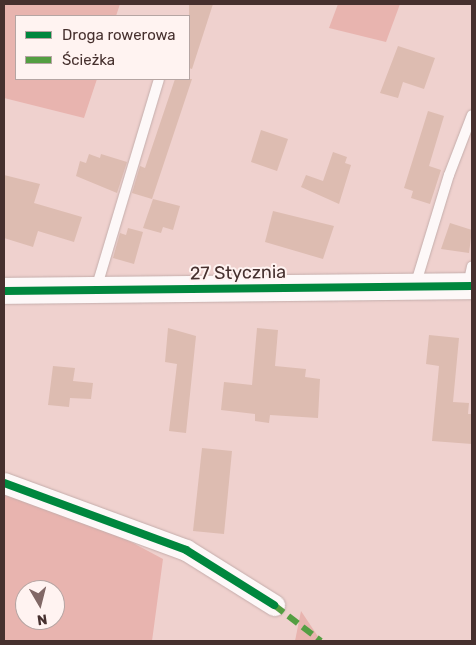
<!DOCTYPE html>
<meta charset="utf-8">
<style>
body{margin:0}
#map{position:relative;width:476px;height:645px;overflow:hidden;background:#efd1ce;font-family:Rubik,sans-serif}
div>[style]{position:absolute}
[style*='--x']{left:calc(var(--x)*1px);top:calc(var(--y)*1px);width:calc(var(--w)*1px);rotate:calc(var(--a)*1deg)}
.green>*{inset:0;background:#e8b4af}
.building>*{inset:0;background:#ddbcb1}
.roads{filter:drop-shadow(0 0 1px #c4adab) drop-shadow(0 0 1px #c4adab)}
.service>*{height:10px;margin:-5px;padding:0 5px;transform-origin:5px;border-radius:5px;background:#fdf8f8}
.minor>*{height:21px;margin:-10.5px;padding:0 10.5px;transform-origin:10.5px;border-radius:10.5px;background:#fdf8f8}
.tertiary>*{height:26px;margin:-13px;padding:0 13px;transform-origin:13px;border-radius:13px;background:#fdf8f8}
.quiet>*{height:6px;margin-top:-3px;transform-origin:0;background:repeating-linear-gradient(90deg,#549e42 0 12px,transparent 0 18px)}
.cycleway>*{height:8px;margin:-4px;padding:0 4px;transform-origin:4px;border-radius:4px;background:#00873e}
span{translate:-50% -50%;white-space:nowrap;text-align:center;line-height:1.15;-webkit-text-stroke:4px #fff3f1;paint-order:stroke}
.street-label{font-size:18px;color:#46302e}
.frame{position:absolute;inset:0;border:5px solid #46302e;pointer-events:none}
.legend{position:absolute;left:15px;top:15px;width:175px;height:65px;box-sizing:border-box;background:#fff3f1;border:1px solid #b5a5a3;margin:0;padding:6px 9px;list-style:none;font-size:15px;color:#46302e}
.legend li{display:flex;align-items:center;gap:10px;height:25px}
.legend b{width:25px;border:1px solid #b5a5a3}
.north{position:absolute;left:15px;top:580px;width:50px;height:50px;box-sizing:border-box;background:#fff3f1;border:1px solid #b5a5a3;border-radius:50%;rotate:172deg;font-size:14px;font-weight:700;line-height:20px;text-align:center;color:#46302e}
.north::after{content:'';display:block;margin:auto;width:18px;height:22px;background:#816866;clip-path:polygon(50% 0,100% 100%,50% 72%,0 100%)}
</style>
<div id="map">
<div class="green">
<div style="clip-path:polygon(4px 4px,120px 4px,116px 16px,16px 16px,16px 79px,97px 79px,84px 118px,4px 98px)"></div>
<div style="clip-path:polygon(338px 4px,400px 4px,386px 42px,329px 28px)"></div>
<div style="clip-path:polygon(evenodd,4px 474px,163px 559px,152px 641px,4px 641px,4px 474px,25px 590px,55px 590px,55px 620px,25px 620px,25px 590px)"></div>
<div style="clip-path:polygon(301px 611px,321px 641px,295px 641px)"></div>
</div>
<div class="building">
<div style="clip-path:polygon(189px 4px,213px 4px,192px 69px,189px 68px)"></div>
<div style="clip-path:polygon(398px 46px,435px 58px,424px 89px,403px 82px,398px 98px,380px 93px)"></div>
<div style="clip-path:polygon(175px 79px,192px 79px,152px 199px,132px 193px,140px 166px,145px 168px)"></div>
<div style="clip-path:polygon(428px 111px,444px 116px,429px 166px,441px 170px,430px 204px,411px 198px,413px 191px,404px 188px)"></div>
<div style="clip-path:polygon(261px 130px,288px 139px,277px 171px,251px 162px)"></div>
<div style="clip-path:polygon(333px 152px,347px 157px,345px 163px,351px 165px,339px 204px,301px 187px,306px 175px,323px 181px)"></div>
<div style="clip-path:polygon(89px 154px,100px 158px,101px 154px,127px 162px,117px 193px,76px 176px,80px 161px,86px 163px)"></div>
<div style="clip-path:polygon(4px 175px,40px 184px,34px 203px,82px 217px,74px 242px,38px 231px,33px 247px,4px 238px)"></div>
<div style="clip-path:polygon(153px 199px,180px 206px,173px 230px,163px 227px,161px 233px,143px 228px)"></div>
<div style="clip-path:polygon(273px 211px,334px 226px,323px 259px,265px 242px)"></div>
<div style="clip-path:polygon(450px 223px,472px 230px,469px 253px,441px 249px)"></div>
<div style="clip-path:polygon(128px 228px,143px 232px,134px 264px,113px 258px,120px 233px,126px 235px)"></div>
<div style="clip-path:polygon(168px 328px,196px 336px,186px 433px,169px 431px,177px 364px,165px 362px)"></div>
<div style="clip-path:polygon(257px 328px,278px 330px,275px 366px,306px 369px,305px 377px,320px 379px,318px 418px,270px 415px,269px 423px,255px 421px,255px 414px,221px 410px,224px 382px,252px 385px)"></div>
<div style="clip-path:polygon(429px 335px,459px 338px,453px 402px,469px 403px,468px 414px,472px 414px,472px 444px,432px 441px,439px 366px,426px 364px)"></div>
<div style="clip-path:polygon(53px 366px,75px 368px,73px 381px,93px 383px,91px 399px,70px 398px,69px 407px,48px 405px)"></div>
<div style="clip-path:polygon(202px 448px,232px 451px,224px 534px,193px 531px)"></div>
</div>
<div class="roads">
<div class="service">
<div style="--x:468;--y:285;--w:19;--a:-78"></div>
<div style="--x:415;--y:286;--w:116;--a:-73"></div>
<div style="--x:449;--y:175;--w:64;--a:-69"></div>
<div style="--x:96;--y:289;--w:219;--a:-73.3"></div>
</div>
<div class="minor">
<div style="--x:4;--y:483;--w:194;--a:20.2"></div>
<div style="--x:186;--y:550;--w:104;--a:32"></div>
</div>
<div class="tertiary">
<div style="--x:4;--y:291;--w:468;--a:-0.6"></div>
</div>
</div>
<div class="quiet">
<div style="--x:274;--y:605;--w:59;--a:37.5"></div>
</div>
<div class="cycleway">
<div style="--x:4;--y:291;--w:468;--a:-0.6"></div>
<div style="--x:4;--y:483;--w:194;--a:20.2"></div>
<div style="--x:186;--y:550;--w:104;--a:32"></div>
</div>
<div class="street-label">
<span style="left:238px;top:273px;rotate:-1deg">27 Stycznia</span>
</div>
<div class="frame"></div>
<ul class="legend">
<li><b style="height:6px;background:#00873e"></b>Droga rowerowa</li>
<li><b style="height:6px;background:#549e42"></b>Ścieżka</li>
</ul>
<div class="north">N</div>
</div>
